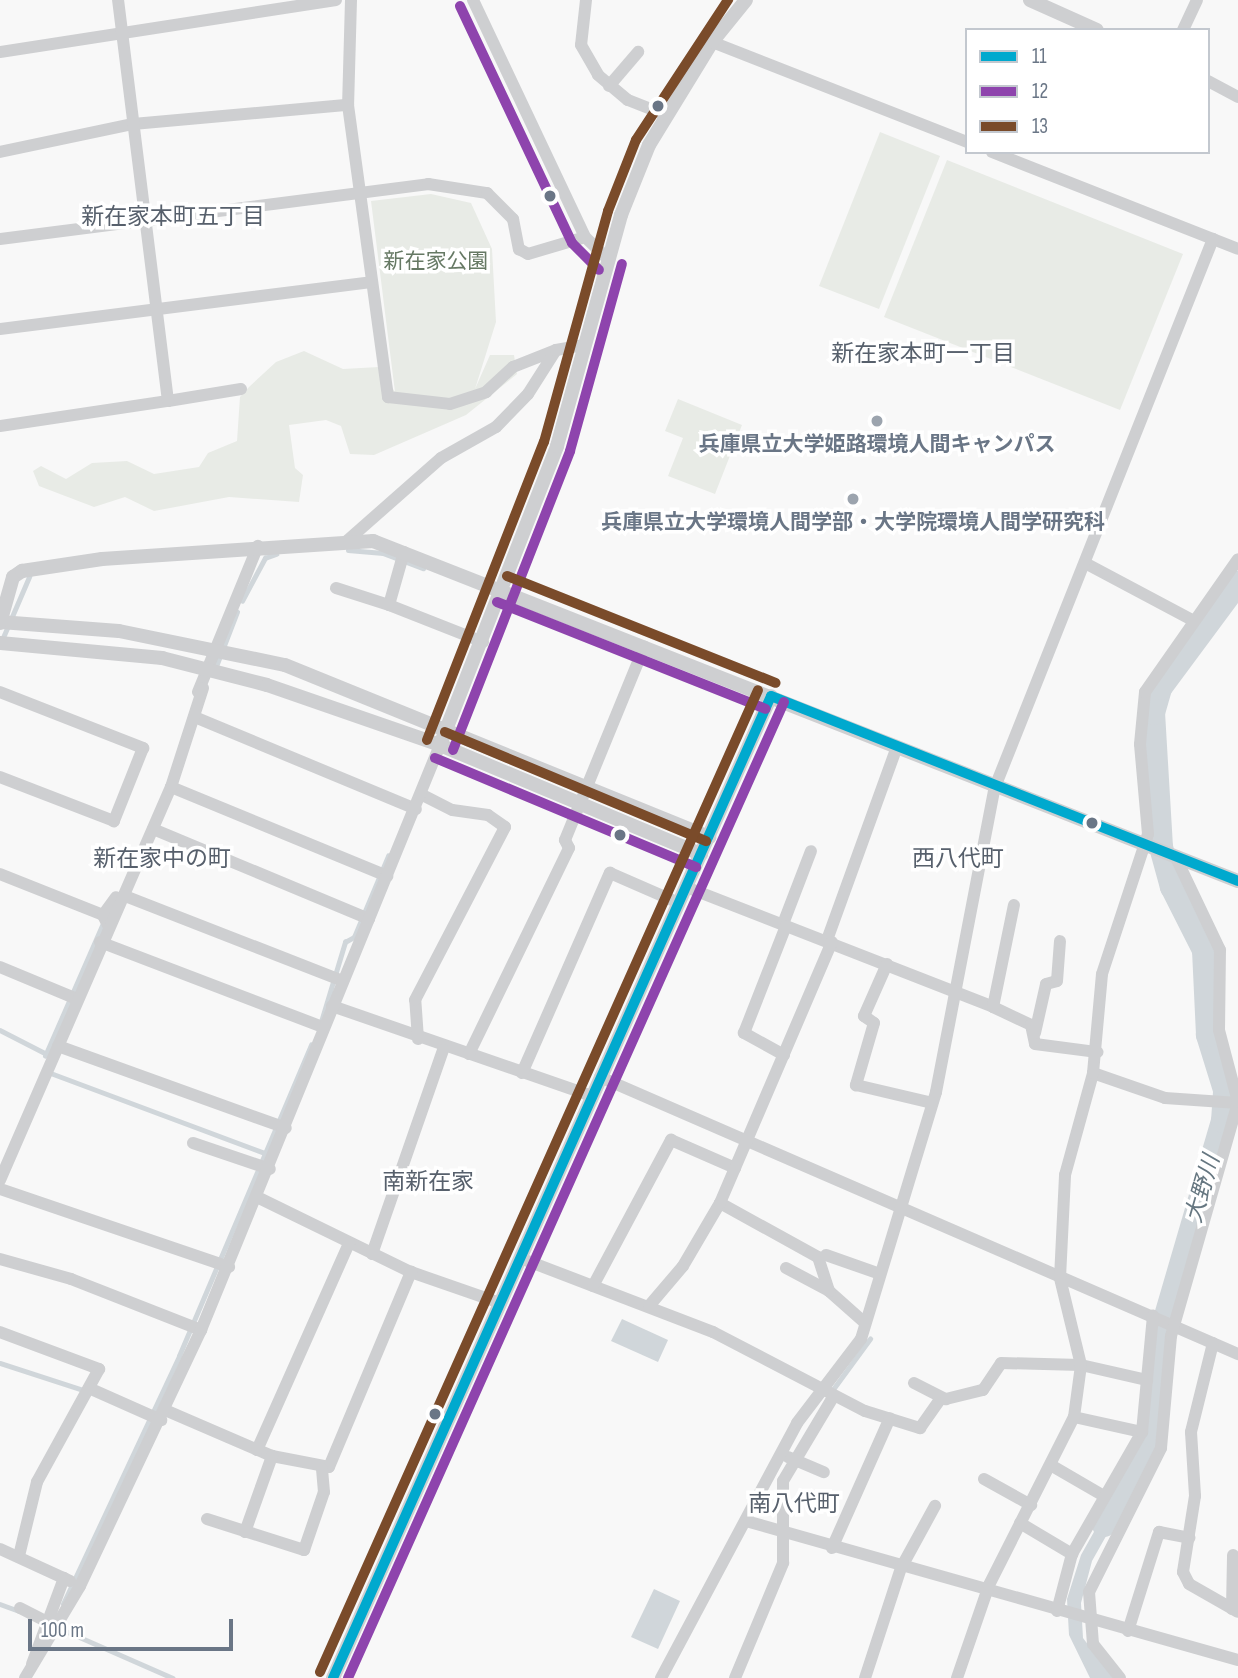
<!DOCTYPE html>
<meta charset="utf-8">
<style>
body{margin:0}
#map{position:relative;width:1238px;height:1678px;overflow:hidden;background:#f8f8f8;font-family:"Sofia Sans Condensed","Noto Sans JP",sans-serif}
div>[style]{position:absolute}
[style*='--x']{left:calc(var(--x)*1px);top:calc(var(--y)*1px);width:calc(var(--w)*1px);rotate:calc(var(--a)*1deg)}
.green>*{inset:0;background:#e8ebe6}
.water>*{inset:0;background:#d0d6da}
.stream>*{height:4.5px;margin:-2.25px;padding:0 2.25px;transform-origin:2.25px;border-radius:2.25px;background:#d0d6da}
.river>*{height:24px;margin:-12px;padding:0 12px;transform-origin:12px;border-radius:12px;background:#d0d6da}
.minor>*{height:12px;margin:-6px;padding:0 6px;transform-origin:6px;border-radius:6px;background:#cecfd1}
.tertiary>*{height:14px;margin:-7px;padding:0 7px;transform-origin:7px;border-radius:7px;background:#cecfd1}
.bus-1>*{height:10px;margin:-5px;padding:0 5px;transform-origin:5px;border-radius:5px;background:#00a9ce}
.bus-2>*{height:10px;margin:-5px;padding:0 5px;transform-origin:5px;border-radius:5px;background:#8e44ad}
.bus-3>*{height:10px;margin:-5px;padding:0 5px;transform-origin:5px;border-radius:5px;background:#7a4b2a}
.dots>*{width:19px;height:19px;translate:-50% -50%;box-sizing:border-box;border:4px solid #fff;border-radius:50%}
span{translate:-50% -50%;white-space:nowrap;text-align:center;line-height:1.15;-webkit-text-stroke:7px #fff;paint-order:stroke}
.park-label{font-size:21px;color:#667964}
.poi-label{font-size:21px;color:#6a7686;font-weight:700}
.neighbourhood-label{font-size:23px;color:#57606c}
.water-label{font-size:23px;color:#667781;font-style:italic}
.legend{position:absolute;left:965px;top:28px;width:245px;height:126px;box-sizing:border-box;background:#fff;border:2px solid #c3c8cf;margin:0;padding:9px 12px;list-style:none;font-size:21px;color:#6a7686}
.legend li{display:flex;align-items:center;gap:14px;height:35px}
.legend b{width:35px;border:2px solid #c3c8cf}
.scale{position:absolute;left:28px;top:1619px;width:205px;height:32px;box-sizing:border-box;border:4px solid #6a7686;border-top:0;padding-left:9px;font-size:21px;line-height:24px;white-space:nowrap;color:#6a7686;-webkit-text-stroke:5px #fff;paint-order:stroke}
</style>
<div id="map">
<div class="green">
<div style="clip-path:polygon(880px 132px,940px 156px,879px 309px,819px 286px)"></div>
<div style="clip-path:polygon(947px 160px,1183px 254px,1120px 410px,884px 317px)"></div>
<div style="clip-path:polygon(431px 194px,471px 203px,492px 249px,496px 322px,475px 389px,490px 355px,514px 355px,517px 374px,466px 415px,374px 455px,350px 454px,341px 426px,326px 420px,289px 425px,295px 468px,303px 475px,299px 502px,229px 497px,154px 511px,125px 497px,94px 507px,39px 486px,33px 471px,41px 466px,66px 479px,92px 463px,127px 461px,154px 474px,199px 467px,208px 453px,237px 441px,240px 397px,249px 387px,276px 362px,304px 351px,343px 369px,379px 367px,395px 392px,371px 201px)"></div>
<div style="clip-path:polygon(678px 399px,742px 425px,715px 494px,668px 476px,683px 438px,665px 431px)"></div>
</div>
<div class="water">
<div style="clip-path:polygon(622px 1319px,668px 1340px,658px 1362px,611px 1341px)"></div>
<div style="clip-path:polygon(1113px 1498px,1127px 1499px,1092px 1561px,1081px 1603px,1083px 1638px,1113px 1678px,1090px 1678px,1069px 1635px,1067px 1599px,1081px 1555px)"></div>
<div style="clip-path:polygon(654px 1589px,680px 1601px,658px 1649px,631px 1637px)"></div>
</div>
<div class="stream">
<div style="--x:348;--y:550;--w:35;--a:5"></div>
<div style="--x:383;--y:553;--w:43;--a:20.6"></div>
<div style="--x:242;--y:601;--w:49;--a:-61.9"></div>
<div style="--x:265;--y:558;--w:12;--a:-20"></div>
<div style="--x:2;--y:640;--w:69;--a:-66.8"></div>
<div style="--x:215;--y:669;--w:61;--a:-68.9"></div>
<div style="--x:320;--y:1025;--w:87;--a:-73.2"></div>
<div style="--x:345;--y:942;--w:10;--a:-29"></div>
<div style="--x:354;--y:937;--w:88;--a:-67.2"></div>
<div style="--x:0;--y:1030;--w:51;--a:27.1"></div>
<div style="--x:45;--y:1056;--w:145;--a:-66.4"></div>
<div style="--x:48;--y:1072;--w:232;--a:20.5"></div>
<div style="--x:0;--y:1363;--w:90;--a:18"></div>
<div style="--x:831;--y:1392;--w:66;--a:-53.7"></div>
<div style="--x:0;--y:1604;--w:20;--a:20"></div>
<div style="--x:63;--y:1604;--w:274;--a:-64.9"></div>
<div style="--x:179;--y:1356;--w:338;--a:-67"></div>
<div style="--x:59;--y:1628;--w:124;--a:23.7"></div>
</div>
<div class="river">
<div style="--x:1104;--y:1525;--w:102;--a:-61.4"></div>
<div style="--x:1153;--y:1435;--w:109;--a:-84.8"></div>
<div style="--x:1163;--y:1326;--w:214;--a:-73.7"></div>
<div style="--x:1223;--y:1121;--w:31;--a:-86"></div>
<div style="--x:1225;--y:1090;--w:58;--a:-107.2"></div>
<div style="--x:1208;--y:1035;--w:85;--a:-92.7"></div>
<div style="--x:1204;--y:950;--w:71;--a:-116.9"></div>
<div style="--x:1172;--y:887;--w:41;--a:-105.4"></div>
<div style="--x:1161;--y:847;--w:134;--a:-93.4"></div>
<div style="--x:1153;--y:713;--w:26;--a:-74"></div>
<div style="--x:1160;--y:688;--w:131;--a:-53.4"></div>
</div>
<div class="minor">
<div style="--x:351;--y:0;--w:105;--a:91.6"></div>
<div style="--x:348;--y:105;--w:295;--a:82.2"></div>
<div style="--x:388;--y:397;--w:62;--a:6.4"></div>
<div style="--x:450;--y:404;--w:38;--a:-18"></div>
<div style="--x:486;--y:392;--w:37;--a:-43"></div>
<div style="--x:513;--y:367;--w:46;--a:-21.6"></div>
<div style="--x:473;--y:0;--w:262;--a:64.7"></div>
<div style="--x:585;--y:237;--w:33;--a:44"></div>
<div style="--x:586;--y:0;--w:45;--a:96.3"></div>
<div style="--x:581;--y:45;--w:34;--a:60"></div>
<div style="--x:598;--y:75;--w:39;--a:40"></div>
<div style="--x:628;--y:100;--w:41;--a:21.5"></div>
<div style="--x:1183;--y:30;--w:33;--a:-65"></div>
<div style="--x:712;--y:42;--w:274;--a:21.4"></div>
<div style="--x:0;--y:52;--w:340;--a:-8.8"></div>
<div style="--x:1208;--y:81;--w:34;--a:28"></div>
<div style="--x:609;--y:86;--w:45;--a:-49.5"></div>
<div style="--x:0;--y:152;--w:136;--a:-11.9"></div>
<div style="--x:133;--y:124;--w:216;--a:-5.1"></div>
<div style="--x:992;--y:152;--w:264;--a:21.5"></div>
<div style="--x:0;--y:239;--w:432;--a:-7.3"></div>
<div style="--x:428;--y:184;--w:60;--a:8.7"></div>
<div style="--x:487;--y:193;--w:37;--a:45"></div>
<div style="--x:513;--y:219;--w:31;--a:79"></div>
<div style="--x:519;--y:249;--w:10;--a:29"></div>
<div style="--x:528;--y:254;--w:59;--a:-16.6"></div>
<div style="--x:0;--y:329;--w:374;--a:-7.2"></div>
<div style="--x:168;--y:401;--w:74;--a:-9.3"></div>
<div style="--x:0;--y:426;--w:170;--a:-8.5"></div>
<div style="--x:168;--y:401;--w:404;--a:-97.1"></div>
<div style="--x:348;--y:540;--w:124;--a:-41.4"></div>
<div style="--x:441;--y:458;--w:63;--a:-29.4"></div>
<div style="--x:496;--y:427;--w:46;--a:-45.9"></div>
<div style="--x:528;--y:394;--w:52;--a:-57.5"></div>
<div style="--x:556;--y:350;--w:29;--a:-10"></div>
<div style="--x:404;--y:552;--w:55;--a:105.8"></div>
<div style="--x:389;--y:605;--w:101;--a:21.5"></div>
<div style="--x:1085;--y:563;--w:123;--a:28"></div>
<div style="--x:336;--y:588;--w:56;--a:17.8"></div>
<div style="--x:0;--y:692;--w:154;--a:21.4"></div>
<div style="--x:143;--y:748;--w:79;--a:111.7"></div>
<div style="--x:114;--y:821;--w:122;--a:-158.9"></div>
<div style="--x:198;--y:692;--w:158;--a:-67.7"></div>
<div style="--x:197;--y:718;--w:237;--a:22.6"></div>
<div style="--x:171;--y:787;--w:234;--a:22.4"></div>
<div style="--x:153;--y:829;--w:234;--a:22.6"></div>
<div style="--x:0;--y:874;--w:111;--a:21.7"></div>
<div style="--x:686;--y:887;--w:330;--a:21.3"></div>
<div style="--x:993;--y:1007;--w:42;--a:25.3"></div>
<div style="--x:1031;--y:1025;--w:19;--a:78"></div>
<div style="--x:1035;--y:1044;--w:63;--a:7.4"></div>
<div style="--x:125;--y:896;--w:234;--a:21.3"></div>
<div style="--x:783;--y:924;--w:78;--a:-69"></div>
<div style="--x:108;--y:925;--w:11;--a:-117"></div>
<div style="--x:103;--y:915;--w:22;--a:-54"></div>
<div style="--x:827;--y:940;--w:205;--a:-70.1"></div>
<div style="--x:100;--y:942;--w:239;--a:20.9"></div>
<div style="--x:887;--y:964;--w:57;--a:113.9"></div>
<div style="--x:864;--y:1016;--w:12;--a:35"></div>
<div style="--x:874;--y:1023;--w:65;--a:106.2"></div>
<div style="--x:856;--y:1085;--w:78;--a:13.3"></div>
<div style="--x:0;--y:967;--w:83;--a:22.6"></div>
<div style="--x:332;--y:1006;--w:275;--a:19.1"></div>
<div style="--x:993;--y:1007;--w:104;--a:-78.4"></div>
<div style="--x:1035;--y:1033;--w:50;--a:-77.3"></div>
<div style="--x:1046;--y:984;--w:11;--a:-15"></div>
<div style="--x:1057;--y:981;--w:40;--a:-85.7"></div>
<div style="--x:418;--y:1039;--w:39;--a:-94"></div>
<div style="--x:415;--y:1000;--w:195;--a:-62.5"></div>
<div style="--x:505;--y:827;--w:21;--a:-145"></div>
<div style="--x:488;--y:815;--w:36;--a:-172"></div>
<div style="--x:452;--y:810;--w:34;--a:-153"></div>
<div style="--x:58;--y:1046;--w:242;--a:19.8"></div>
<div style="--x:469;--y:1054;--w:229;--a:-64.1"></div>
<div style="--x:569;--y:848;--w:9;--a:-117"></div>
<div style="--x:565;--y:840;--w:209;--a:-67.7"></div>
<div style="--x:784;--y:1055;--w:46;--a:-151.2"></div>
<div style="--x:744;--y:1033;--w:115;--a:-68.6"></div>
<div style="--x:522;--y:1073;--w:219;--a:-66.3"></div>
<div style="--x:610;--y:873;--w:75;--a:23.5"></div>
<div style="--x:1093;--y:1073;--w:76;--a:19.1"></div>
<div style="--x:1165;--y:1098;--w:73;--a:3.9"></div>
<div style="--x:600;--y:1077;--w:696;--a:23.47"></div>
<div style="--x:193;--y:1143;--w:81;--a:18.7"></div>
<div style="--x:0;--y:1180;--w:429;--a:-66.5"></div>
<div style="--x:171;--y:787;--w:104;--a:-72.1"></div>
<div style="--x:0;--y:1189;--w:242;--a:18.8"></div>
<div style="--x:259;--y:1198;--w:169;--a:26"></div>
<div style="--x:411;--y:1272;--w:94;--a:19.2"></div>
<div style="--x:720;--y:1203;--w:112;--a:28.9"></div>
<div style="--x:818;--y:1257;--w:36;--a:72"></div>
<div style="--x:829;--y:1291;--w:48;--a:41.6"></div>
<div style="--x:372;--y:1254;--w:216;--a:-70.8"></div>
<div style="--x:826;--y:1255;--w:57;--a:19.4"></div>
<div style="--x:520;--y:1258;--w:207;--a:21"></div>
<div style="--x:713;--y:1332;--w:171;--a:27.5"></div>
<div style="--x:865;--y:1411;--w:58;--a:17.2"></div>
<div style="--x:920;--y:1428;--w:37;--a:-55"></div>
<div style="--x:0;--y:1259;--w:74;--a:15.7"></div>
<div style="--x:71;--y:1279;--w:140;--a:21.4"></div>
<div style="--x:786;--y:1268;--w:49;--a:28.1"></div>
<div style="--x:593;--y:1286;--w:166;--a:-61.9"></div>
<div style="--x:671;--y:1140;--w:70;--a:23.6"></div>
<div style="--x:649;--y:1306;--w:52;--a:-49.6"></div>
<div style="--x:683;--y:1266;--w:73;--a:-59.6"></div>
<div style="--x:720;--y:1203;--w:284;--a:-66.8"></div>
<div style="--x:0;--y:1332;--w:106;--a:20.5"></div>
<div style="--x:99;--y:1369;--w:129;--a:118.8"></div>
<div style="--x:37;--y:1482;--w:76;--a:103.7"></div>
<div style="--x:1213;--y:1343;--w:92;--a:103.9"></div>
<div style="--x:1191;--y:1432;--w:64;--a:86.4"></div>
<div style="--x:1195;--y:1496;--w:77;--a:99"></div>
<div style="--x:1183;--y:1572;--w:13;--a:63"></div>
<div style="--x:1189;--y:1584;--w:56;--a:29.7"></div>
<div style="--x:914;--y:1383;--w:36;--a:27"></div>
<div style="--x:946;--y:1399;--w:38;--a:-14"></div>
<div style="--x:983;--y:1390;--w:32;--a:-56"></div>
<div style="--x:1001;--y:1363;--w:80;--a:1.4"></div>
<div style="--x:1081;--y:1365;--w:68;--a:12.8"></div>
<div style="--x:91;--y:1389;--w:77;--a:23.9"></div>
<div style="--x:165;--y:1410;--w:116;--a:23.3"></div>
<div style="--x:272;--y:1456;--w:58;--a:10.9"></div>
<div style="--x:329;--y:1467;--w:212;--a:-67.2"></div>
<div style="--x:1074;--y:1417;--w:70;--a:12.4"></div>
<div style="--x:257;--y:1450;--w:227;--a:-66"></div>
<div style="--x:788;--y:1457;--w:39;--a:23"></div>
<div style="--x:1054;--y:1467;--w:58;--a:30.1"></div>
<div style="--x:984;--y:1479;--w:54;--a:29"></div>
<div style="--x:207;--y:1519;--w:102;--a:17.7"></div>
<div style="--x:304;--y:1550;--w:61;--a:-71"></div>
<div style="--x:324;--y:1492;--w:23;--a:-95"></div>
<div style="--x:746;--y:1521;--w:511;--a:15.78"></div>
<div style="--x:1020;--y:1523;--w:61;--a:30.8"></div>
<div style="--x:245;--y:1532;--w:81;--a:-70.4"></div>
<div style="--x:832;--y:1548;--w:142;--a:-66"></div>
<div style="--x:0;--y:1549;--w:77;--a:24.6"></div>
<div style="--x:20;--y:1608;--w:27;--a:27"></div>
<div style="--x:1232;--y:1609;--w:54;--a:-88.9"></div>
<div style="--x:1057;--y:1611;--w:59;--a:-75.3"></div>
<div style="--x:1072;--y:1554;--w:141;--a:-60.2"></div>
<div style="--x:1142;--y:1432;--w:117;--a:-84.6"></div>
<div style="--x:1128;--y:1631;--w:104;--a:-72.6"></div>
<div style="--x:1159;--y:1532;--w:31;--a:11"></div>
<div style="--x:32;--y:1664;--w:92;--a:-69.6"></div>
<div style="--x:25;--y:1678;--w:107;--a:-59.1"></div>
<div style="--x:80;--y:1586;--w:283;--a:-64.7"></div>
<div style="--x:201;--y:1330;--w:632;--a:-67.78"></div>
<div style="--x:661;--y:1678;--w:289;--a:-61.9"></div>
<div style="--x:797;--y:1423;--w:106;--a:-52.7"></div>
<div style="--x:861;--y:1339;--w:258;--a:-73.1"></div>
<div style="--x:936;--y:1092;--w:311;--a:-79.1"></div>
<div style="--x:995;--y:787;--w:590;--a:-68.31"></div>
<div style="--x:735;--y:1678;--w:125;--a:-67.3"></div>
<div style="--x:783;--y:1563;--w:82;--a:-90"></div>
<div style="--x:783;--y:1481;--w:98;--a:-59.2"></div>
<div style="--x:865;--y:1678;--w:116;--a:-71.9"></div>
<div style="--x:901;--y:1568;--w:71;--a:-61.3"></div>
<div style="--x:957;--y:1678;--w:98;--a:-71"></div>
<div style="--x:989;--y:1585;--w:188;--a:-63.2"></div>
<div style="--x:1074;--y:1417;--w:52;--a:-82.3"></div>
<div style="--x:1081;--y:1365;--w:89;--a:-103.6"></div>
<div style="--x:1060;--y:1278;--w:103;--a:-87.2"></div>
<div style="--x:1065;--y:1175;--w:106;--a:-74.6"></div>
<div style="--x:1093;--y:1073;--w:99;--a:-84.8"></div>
<div style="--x:1102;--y:974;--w:147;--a:-71.8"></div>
<div style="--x:1148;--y:834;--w:90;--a:-95.1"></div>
<div style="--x:1140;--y:744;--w:52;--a:-84.5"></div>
<div style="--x:1145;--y:692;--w:162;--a:-55"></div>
<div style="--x:1120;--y:1678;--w:43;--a:-128.5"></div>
<div style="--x:1093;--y:1644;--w:52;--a:-94.4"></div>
<div style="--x:1089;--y:1592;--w:161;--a:-63.4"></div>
<div style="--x:1161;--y:1448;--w:112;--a:-84.9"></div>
<div style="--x:1171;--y:1336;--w:243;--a:-74"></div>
<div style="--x:1238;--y:1102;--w:74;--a:-104.8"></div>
<div style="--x:1219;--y:1030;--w:80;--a:-89.3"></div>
<div style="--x:1220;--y:950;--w:100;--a:-115.5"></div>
</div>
<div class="tertiary">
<div style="--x:1030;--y:0;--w:73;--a:24.1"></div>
<div style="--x:0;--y:622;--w:119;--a:4.3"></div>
<div style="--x:119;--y:631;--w:169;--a:11.6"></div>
<div style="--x:285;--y:665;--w:458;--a:22.1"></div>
<div style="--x:0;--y:623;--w:48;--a:-74.2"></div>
<div style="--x:13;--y:577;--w:11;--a:-34"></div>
<div style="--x:22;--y:571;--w:81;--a:-8.5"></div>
<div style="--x:102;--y:559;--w:272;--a:-3.8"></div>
<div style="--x:373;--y:541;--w:929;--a:21.46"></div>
<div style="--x:0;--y:643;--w:163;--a:5.3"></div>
<div style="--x:162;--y:658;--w:108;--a:14.4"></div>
<div style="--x:267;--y:685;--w:183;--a:19.1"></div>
<div style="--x:440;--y:745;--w:283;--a:22.7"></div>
<div style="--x:440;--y:745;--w:321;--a:-68.6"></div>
<div style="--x:557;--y:446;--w:240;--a:-74.5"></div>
<div style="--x:621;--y:215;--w:75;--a:-68.2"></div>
<div style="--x:649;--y:145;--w:121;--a:-58.5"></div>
<div style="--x:712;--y:42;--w:54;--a:-51"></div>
<div style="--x:333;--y:1678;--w:1075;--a:-65.96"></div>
</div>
<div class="bus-1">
<div style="--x:771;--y:696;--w:502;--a:21.61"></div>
<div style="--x:333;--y:1678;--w:1075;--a:-65.96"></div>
</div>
<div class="bus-2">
<div style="--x:460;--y:6;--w:262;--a:64.7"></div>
<div style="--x:572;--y:243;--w:38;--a:45"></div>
<div style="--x:497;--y:602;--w:289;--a:21.7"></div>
<div style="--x:453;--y:750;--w:321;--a:-68.6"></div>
<div style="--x:570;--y:451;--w:194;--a:-74.5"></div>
<div style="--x:435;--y:758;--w:283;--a:22.7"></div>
<div style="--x:348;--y:1678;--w:1069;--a:-65.93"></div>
</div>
<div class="bus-3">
<div style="--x:507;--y:576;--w:289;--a:21.7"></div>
<div style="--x:445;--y:732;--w:283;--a:22.7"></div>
<div style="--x:427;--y:740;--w:320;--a:-68.6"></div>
<div style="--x:544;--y:442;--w:240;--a:-74.5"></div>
<div style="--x:608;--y:211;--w:76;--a:-68.5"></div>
<div style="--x:636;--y:140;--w:168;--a:-56.7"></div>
<div style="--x:320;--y:1672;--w:1075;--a:-65.96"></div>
</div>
<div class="dots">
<div style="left:658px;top:106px;background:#6a7686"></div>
<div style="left:550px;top:196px;background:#6a7686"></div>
<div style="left:877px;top:421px;background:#9ca4ae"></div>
<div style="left:853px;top:499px;background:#9ca4ae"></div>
<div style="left:1092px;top:823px;background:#6a7686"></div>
<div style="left:620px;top:835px;background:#6a7686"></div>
<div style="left:435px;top:1414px;background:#6a7686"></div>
</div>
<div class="park-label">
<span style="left:436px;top:262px">新在家公園</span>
</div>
<div class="poi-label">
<span style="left:877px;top:445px">兵庫県立大学姫路環境人間キャンパス</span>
<span style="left:853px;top:523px">兵庫県立大学環境人間学部・大学院環境人間学研究科</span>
</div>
<div class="neighbourhood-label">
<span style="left:173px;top:217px">新在家本町五丁目</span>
<span style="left:923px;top:354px">新在家本町一丁目</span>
<span style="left:162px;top:859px">新在家中の町</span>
<span style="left:958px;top:859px">西八代町</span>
<span style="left:428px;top:1182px">南新在家</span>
<span style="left:794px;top:1504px">南八代町</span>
</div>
<div class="water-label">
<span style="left:1203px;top:1189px;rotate:-74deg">大野川</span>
</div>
<ul class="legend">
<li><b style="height:9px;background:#00a9ce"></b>11</li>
<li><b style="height:9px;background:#8e44ad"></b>12</li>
<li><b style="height:9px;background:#7a4b2a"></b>13</li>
</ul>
<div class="scale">100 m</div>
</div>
